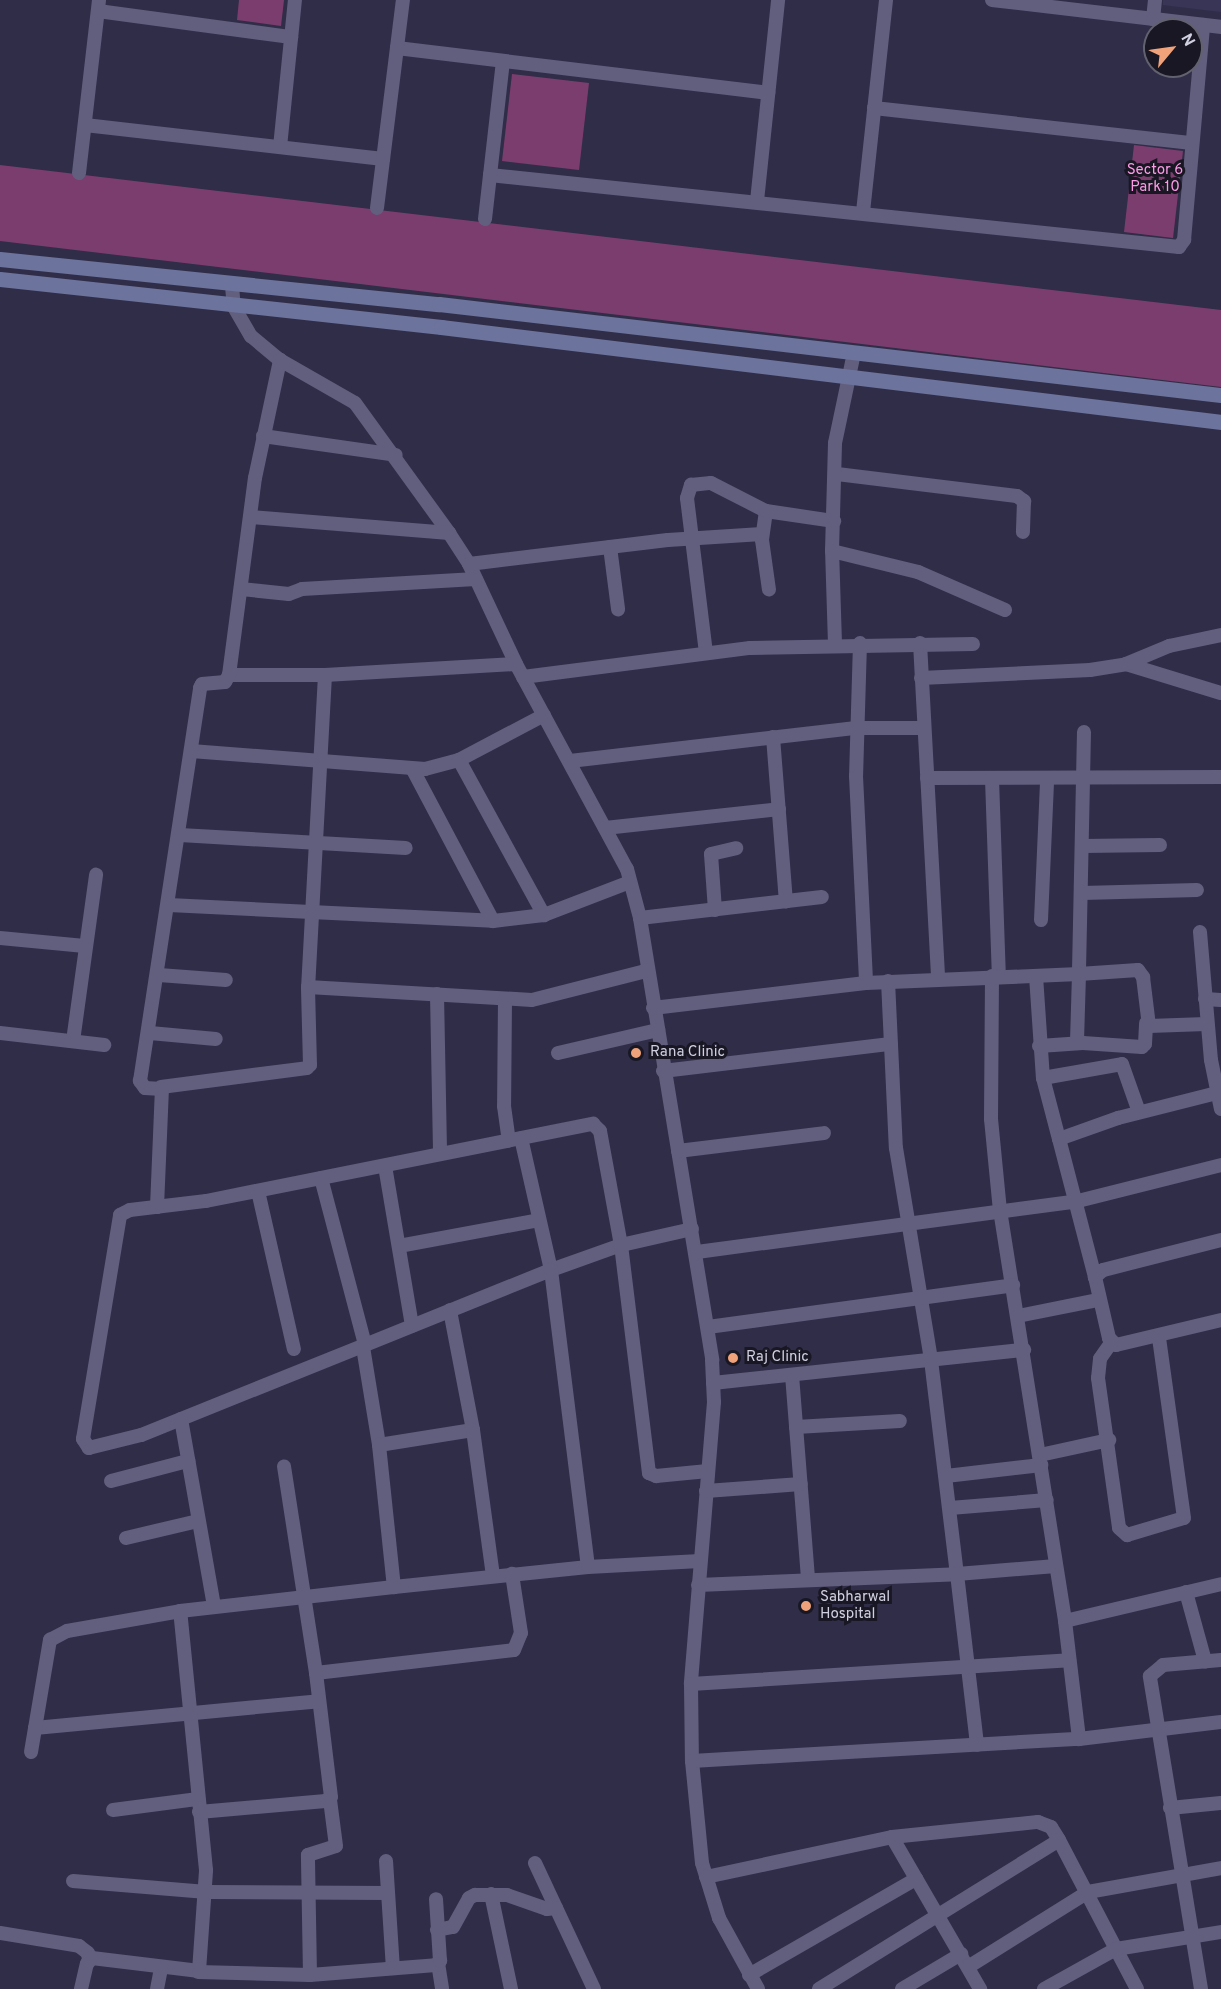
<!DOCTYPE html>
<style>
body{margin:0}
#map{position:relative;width:1221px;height:1989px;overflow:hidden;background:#302d48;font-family:Overpass,sans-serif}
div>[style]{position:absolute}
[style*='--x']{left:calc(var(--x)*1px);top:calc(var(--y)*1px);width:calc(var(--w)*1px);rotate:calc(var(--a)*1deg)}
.built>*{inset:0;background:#393556}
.green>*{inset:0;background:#7b3d6e}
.street>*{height:14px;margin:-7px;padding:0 7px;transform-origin:7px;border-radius:7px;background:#625f7e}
.secondary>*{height:15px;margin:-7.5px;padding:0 7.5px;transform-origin:7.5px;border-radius:7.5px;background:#6c739c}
.dots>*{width:16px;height:16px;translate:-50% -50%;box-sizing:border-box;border:3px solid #181723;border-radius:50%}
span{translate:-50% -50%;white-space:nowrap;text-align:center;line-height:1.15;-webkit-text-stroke:6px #181723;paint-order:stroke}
.park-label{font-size:15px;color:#fc9ae5}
.poi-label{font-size:15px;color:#d1d0e1}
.left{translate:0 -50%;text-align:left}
.north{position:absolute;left:1143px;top:18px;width:60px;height:60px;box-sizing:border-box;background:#181723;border:2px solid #62616f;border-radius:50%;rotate:61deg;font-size:16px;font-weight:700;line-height:24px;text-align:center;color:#d1d0e1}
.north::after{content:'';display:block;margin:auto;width:21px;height:27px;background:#f0a27a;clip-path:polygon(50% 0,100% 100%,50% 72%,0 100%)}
</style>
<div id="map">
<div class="built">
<div style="clip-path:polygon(1163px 0,1221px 0,1221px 12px,1163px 5px)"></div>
</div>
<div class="green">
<div style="clip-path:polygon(239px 0,284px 0,281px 26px,237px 20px)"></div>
<div style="clip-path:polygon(512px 74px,589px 83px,579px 170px,502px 161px)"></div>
<div style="clip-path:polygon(1134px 145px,1183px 151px,1173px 238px,1124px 232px)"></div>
<div style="clip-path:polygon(0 165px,1221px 310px,1221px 387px,0 241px)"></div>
</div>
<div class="street">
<div style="--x:992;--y:0;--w:231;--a:6.7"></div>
<div style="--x:98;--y:11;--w:195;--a:7.7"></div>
<div style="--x:1153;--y:19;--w:19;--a:-84"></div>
<div style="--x:397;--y:48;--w:374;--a:6.9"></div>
<div style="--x:874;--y:108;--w:320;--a:6.3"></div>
<div style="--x:85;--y:125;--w:300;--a:6.5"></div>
<div style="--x:280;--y:147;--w:148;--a:-84.2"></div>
<div style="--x:79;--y:173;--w:174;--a:-83.4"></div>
<div style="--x:490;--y:175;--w:693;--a:5.97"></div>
<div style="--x:1179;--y:247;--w:9;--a:-54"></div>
<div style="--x:1184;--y:240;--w:216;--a:-84.9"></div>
<div style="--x:757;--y:201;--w:202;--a:-84"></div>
<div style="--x:377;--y:208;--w:210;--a:-82.9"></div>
<div style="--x:863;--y:212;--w:213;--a:-83.8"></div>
<div style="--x:485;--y:219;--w:159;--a:-83.5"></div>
<div style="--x:232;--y:286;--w:21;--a:85"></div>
<div style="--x:234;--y:307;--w:34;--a:60"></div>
<div style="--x:251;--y:336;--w:38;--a:40"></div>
<div style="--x:280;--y:360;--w:86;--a:29.8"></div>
<div style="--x:355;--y:403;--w:160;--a:54.1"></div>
<div style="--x:449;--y:533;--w:37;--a:57"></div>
<div style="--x:469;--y:564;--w:110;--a:64.8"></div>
<div style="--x:516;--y:664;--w:233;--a:61.6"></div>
<div style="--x:627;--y:869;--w:51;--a:75.1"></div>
<div style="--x:640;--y:918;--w:448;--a:80.7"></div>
<div style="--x:712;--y:1360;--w:42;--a:87.3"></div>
<div style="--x:714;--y:1402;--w:283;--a:94.7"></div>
<div style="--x:691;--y:1684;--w:77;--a:89.3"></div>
<div style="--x:692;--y:1761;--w:102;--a:84.4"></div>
<div style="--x:702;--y:1863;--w:58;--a:72.8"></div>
<div style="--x:719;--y:1918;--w:81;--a:61.2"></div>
<div style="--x:263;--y:436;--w:134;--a:8.1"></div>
<div style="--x:837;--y:474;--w:181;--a:7"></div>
<div style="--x:1017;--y:496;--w:9;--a:36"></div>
<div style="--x:1024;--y:501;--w:31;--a:92"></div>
<div style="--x:766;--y:511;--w:29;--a:98"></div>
<div style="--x:762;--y:540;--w:50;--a:82"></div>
<div style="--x:251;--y:517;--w:199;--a:4.6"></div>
<div style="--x:610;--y:547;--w:63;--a:82.6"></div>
<div style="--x:832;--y:551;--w:89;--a:13.7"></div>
<div style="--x:918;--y:572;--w:95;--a:23.6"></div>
<div style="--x:469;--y:564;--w:200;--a:-6.9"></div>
<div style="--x:668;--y:540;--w:94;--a:-3.7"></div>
<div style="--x:241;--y:589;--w:48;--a:5.9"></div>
<div style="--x:289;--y:594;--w:14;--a:-21"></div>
<div style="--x:302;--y:589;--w:174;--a:-3.3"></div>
<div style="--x:860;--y:643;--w:133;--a:91.7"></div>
<div style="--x:856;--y:776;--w:207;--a:87.2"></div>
<div style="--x:920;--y:643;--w:334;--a:86.9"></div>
<div style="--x:835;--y:644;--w:93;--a:-91.8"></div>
<div style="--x:832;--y:551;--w:108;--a:-88.4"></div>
<div style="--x:835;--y:443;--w:92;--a:-78.1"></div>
<div style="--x:706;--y:653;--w:156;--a:-97"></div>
<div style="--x:687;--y:498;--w:14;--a:-73"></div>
<div style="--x:691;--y:485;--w:20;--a:-6"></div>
<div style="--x:711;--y:483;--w:62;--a:27"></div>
<div style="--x:766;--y:511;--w:69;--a:8.4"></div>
<div style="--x:1126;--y:664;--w:99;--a:17"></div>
<div style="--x:229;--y:675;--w:96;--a:0"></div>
<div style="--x:325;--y:675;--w:191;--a:-3.3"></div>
<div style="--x:325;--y:675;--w:312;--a:93.1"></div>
<div style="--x:308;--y:987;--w:224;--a:3.3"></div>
<div style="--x:532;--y:1000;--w:118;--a:-14.3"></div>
<div style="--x:523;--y:677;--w:229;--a:-7.3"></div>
<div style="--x:750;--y:648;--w:223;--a:-1"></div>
<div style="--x:921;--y:678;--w:169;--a:-2.7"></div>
<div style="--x:1090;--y:670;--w:36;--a:-9"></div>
<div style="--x:1126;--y:664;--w:47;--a:-22.7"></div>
<div style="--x:1169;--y:646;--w:53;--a:-11.9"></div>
<div style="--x:1084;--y:732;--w:242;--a:91.2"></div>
<div style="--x:1079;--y:974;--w:59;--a:-3.9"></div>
<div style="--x:1138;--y:970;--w:9;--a:54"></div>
<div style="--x:1143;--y:977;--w:49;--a:83"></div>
<div style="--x:1149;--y:1026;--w:57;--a:-2"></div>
<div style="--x:773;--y:737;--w:165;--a:85.5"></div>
<div style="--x:191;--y:751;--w:235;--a:4.4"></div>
<div style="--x:425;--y:769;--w:35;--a:-15"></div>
<div style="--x:459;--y:760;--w:96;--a:-27.9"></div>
<div style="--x:459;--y:760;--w:177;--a:61.3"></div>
<div style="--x:570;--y:761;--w:288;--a:-6.6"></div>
<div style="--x:856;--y:728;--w:68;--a:0"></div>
<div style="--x:413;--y:770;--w:171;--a:62.1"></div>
<div style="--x:493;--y:921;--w:51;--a:-6.7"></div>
<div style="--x:544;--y:915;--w:92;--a:-21"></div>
<div style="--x:927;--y:778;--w:294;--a:-0.2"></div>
<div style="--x:992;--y:779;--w:197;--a:88"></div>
<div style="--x:605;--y:828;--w:175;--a:-6.2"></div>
<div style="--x:180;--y:835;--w:226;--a:3.3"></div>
<div style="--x:1083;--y:846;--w:77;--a:-0.7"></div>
<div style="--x:1082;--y:893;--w:115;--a:-1.5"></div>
<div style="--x:169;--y:905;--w:324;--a:2.8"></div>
<div style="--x:715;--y:910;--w:56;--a:-94.1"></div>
<div style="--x:711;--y:854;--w:26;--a:-13"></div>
<div style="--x:640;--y:918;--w:183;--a:-6.6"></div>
<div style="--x:1041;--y:920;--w:140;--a:-87.5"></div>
<div style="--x:1200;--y:932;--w:128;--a:85.1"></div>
<div style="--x:1211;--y:1060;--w:50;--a:78.5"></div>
<div style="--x:0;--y:938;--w:85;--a:5.4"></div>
<div style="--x:159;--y:975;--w:67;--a:4.3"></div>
<div style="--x:992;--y:976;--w:143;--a:90.4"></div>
<div style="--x:991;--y:1119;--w:91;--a:84.4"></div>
<div style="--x:1000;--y:1210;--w:416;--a:81"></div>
<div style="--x:1065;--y:1621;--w:160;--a:-13.3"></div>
<div style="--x:1036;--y:976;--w:102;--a:86.1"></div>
<div style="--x:1043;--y:1078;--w:63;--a:75.3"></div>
<div style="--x:888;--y:981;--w:167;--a:87.3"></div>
<div style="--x:896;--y:1148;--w:215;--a:80.6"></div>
<div style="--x:931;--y:1360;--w:216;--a:83.1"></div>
<div style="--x:957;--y:1574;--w:99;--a:-4.6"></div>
<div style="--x:437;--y:994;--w:160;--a:88.9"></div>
<div style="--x:505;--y:999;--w:107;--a:90.5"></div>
<div style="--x:504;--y:1106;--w:35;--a:82"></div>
<div style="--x:1205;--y:999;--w:16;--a:4"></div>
<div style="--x:653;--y:1008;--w:214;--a:-6.7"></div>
<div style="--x:866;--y:983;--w:213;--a:-2.4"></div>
<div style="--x:1079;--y:974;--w:69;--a:91.7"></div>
<div style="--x:0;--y:1033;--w:105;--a:6.6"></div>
<div style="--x:150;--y:1033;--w:66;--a:5.2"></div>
<div style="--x:73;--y:1041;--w:168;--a:-82.1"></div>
<div style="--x:1039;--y:1046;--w:44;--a:-3.9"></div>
<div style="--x:1083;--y:1043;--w:59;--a:3.9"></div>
<div style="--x:1142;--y:1047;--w:4;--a:-45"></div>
<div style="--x:1145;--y:1044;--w:21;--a:-87"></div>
<div style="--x:558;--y:1053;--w:103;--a:-13"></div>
<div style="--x:663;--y:1071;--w:229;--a:-6.8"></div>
<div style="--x:1043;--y:1078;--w:80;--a:-10"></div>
<div style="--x:1122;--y:1064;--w:51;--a:70.5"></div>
<div style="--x:161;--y:1087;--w:147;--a:-7.4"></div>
<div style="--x:307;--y:1068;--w:4;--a:-45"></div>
<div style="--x:310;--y:1065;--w:78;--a:-91.5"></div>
<div style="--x:678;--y:1151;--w:147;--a:-7"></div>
<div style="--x:385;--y:1166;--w:162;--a:80.4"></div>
<div style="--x:321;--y:1178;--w:173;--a:75.2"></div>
<div style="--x:365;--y:1345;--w:241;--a:158.1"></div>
<div style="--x:141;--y:1435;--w:54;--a:166"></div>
<div style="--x:89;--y:1448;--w:11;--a:-124"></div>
<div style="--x:83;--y:1439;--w:227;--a:-80.6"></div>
<div style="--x:120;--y:1215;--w:11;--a:-27"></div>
<div style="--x:130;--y:1210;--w:77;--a:-6.8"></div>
<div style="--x:206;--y:1201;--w:395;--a:-11.3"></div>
<div style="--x:593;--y:1124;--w:10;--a:45"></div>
<div style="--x:600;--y:1131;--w:116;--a:79.6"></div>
<div style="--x:621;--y:1245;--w:74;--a:160.3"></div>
<div style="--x:551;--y:1270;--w:135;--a:-102.8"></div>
<div style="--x:258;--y:1191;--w:162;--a:77.2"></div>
<div style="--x:157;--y:1207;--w:118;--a:-87.6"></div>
<div style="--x:162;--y:1089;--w:17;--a:-177"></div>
<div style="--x:145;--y:1088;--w:9;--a:-126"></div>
<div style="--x:140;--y:1081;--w:398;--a:-81.3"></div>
<div style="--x:200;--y:688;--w:4;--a:-63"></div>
<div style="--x:202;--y:684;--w:23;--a:-5"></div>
<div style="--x:225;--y:682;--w:8;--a:-60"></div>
<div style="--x:229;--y:675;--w:199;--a:-82.5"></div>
<div style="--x:255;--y:478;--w:121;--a:-78"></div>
<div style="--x:692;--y:1229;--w:73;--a:167.3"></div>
<div style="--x:621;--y:1245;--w:230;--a:83"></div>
<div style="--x:649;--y:1473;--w:8;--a:23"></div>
<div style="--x:656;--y:1476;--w:52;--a:-5.5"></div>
<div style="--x:1221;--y:1240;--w:122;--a:165.7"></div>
<div style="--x:1103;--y:1270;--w:11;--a:139"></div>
<div style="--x:1095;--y:1277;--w:63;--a:77.1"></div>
<div style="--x:1109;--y:1338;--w:10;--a:45"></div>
<div style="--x:1116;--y:1345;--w:108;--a:-13.4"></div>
<div style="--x:399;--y:1246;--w:142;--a:-10.5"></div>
<div style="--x:697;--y:1252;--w:380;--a:-7.6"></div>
<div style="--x:1074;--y:1202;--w:152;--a:-14.1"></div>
<div style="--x:1095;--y:1277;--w:143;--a:-104.6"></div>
<div style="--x:1059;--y:1139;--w:63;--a:-19.6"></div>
<div style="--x:1118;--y:1118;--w:102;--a:-14.2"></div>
<div style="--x:1018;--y:1316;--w:82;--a:-11.3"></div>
<div style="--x:708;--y:1327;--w:308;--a:-7.8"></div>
<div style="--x:1111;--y:1343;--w:19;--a:125"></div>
<div style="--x:1100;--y:1359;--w:19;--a:96"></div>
<div style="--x:1098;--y:1378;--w:151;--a:82"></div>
<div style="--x:1119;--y:1528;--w:11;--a:41"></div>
<div style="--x:1127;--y:1535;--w:59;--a:-16.6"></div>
<div style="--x:1184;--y:1518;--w:183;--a:-97.9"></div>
<div style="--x:365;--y:1345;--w:201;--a:-22"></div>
<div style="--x:551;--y:1270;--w:299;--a:82.9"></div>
<div style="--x:363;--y:1347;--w:99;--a:80.7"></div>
<div style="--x:379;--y:1445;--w:95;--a:-9.1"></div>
<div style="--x:473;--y:1430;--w:122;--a:-100.9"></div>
<div style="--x:792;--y:1375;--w:205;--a:85.5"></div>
<div style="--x:713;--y:1383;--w:313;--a:-6.1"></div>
<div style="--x:181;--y:1419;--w:190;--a:80"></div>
<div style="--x:796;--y:1427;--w:104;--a:-3.3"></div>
<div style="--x:473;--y:1430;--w:147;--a:82.2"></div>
<div style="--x:379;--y:1445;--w:143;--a:84"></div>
<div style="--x:394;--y:1587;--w:195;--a:-5.9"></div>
<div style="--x:588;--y:1567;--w:112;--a:-3.1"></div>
<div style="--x:1040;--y:1455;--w:71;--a:-12.3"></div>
<div style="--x:946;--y:1476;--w:96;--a:-6.6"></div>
<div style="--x:111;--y:1481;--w:80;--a:-14.6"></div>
<div style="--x:706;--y:1491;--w:95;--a:-4.2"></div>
<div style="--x:950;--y:1508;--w:97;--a:-4.7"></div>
<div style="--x:126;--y:1538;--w:74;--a:-13.3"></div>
<div style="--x:698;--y:1585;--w:259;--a:-2.4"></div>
<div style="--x:957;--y:1574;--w:172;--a:83.3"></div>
<div style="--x:1186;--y:1592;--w:72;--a:74.6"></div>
<div style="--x:1065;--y:1621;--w:119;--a:83.2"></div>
<div style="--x:1079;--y:1739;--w:143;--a:-6.8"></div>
<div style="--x:316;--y:1673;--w:199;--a:-6.6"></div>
<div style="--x:514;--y:1650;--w:18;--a:-68"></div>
<div style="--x:521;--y:1633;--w:60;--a:-98.7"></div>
<div style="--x:691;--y:1684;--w:379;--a:-3.6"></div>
<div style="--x:35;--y:1728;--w:285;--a:-5.4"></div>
<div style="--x:31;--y:1752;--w:114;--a:-80.4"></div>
<div style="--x:50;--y:1640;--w:19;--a:-28"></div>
<div style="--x:67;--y:1631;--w:115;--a:-10"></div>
<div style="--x:692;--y:1761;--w:388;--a:-3.3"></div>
<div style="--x:1170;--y:1808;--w:51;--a:-5.6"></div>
<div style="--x:113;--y:1810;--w:86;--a:-7.4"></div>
<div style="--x:199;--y:1812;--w:127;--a:-5"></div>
<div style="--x:326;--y:1801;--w:6;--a:-39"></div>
<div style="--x:331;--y:1797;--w:125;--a:-96.9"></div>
<div style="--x:316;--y:1673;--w:209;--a:-98.8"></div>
<div style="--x:892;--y:1837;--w:176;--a:59.9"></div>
<div style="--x:386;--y:1861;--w:107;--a:86.3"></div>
<div style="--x:535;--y:1863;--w:139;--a:64.9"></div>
<div style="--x:706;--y:1877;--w:190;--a:-12.1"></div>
<div style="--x:892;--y:1837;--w:147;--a:-5.9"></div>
<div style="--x:1038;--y:1822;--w:14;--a:21"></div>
<div style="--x:1051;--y:1827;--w:15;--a:58"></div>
<div style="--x:1059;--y:1840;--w:123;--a:62.4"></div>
<div style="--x:1116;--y:1949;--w:106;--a:-9.2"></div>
<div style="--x:73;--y:1881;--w:134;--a:4.7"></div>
<div style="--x:207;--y:1892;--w:181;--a:0.3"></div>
<div style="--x:491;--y:1894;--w:97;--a:78.1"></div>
<div style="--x:437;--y:1930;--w:16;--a:-11"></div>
<div style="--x:453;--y:1927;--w:33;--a:-61"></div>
<div style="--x:469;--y:1898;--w:7;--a:-27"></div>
<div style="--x:475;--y:1895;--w:32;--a:0"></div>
<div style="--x:507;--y:1895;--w:42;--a:19.3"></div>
<div style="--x:547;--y:1909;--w:9;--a:-6"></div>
<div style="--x:0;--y:1933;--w:80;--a:9.3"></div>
<div style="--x:79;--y:1946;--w:11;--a:38"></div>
<div style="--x:88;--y:1953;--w:7;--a:82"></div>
<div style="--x:438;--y:1963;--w:26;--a:81"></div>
<div style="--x:968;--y:1967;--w:142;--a:-32"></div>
<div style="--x:1088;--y:1892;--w:135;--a:-10.2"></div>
<div style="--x:198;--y:1972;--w:112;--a:1.5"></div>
<div style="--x:310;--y:1975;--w:126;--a:-4.5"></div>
<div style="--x:436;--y:1965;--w:6;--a:-45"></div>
<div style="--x:440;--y:1961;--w:62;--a:-93.7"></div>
<div style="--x:310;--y:1975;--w:120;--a:-91"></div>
<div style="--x:308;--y:1855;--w:29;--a:-18"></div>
<div style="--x:336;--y:1846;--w:46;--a:-97.4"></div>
<div style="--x:749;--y:1975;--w:193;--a:-29.9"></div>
<div style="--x:81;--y:1989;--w:26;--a:-77"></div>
<div style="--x:87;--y:1964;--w:8;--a:-50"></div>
<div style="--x:92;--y:1958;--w:108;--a:6.9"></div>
<div style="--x:199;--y:1971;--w:101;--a:-86"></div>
<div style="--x:206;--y:1870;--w:260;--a:-95.7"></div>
<div style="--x:180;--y:1611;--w:215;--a:-6.4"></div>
<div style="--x:157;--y:1989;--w:21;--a:-79"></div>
<div style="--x:819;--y:1989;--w:282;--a:-31.8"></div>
<div style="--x:902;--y:1989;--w:69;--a:-30.7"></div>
<div style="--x:1044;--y:1989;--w:82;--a:-29.1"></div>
<div style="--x:1116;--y:1949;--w:45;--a:62.3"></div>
<div style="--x:1201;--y:1989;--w:317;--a:-99.3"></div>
<div style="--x:1150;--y:1676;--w:17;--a:-40"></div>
<div style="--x:1163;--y:1665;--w:58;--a:-4.9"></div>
</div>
<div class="secondary">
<div style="--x:0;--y:259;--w:441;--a:5.9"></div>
<div style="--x:439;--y:304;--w:787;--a:6.64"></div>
<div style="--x:0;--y:279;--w:444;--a:6.2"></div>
<div style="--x:441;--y:327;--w:786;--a:6.94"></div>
</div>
<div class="dots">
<div style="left:636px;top:1053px;background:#f0a27a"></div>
<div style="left:733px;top:1358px;background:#f0a27a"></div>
<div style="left:806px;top:1606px;background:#f0a27a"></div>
</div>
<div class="park-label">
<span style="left:1155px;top:179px">Sector 6<br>Park 10</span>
</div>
<div class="poi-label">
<span class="left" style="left:650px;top:1053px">Rana Clinic</span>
<span class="left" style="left:746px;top:1358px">Raj Clinic</span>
<span class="left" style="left:820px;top:1606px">Sabharwal<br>Hospital</span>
</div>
<div class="north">N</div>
</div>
